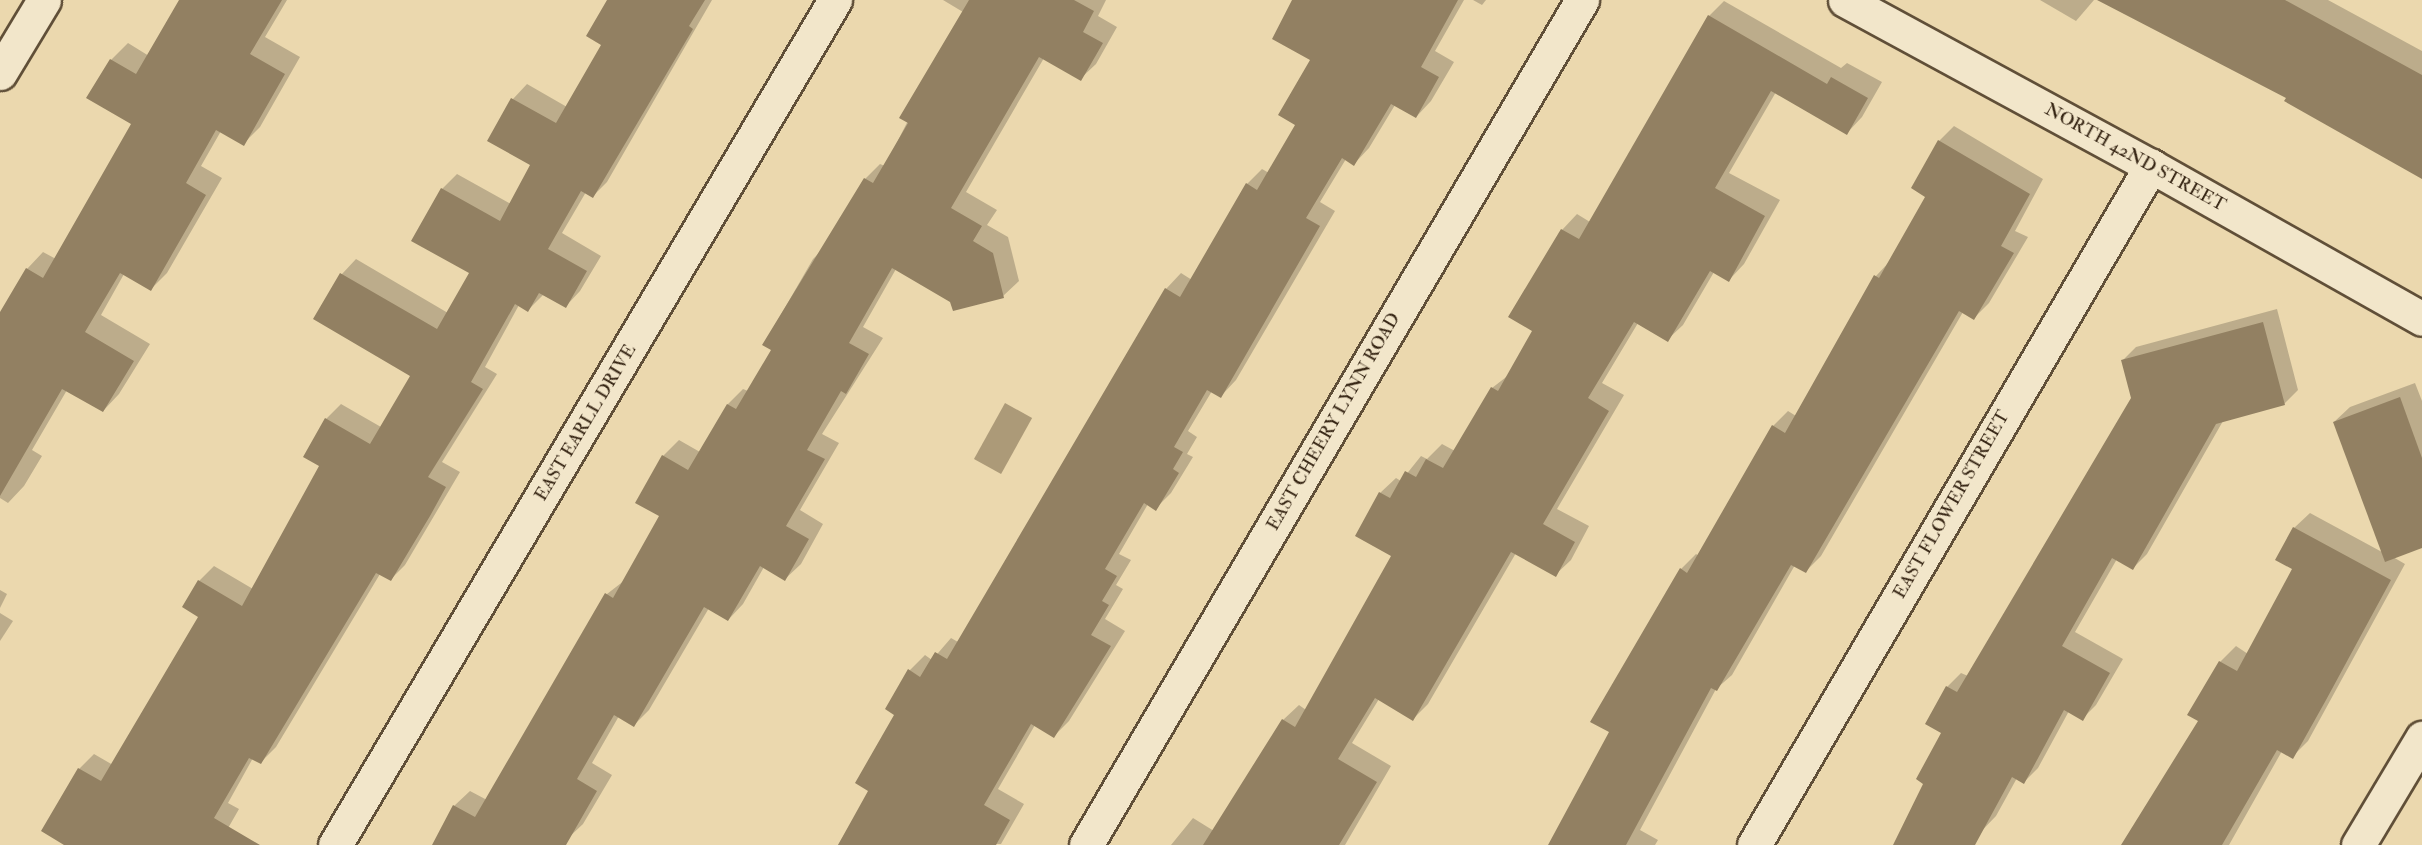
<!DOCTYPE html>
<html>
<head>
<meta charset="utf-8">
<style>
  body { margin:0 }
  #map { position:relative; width:2422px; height:845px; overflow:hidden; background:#ebd8ae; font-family:"IM FELL Double Pica",serif }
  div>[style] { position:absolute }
  .water>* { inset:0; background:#ac9a78; transform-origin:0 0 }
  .shadow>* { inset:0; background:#0003 }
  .building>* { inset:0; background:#928062 }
  .roads { filter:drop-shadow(2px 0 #604f38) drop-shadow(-2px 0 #604f38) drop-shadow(0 2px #604f38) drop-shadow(0 -2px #604f38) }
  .street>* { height:33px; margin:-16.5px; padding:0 16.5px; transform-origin:16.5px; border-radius:16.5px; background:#f2e6ca }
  span { translate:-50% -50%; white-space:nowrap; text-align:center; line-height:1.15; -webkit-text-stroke:6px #f2e6ca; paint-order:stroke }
  .street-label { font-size:18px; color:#322110 }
</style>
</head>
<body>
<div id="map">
  <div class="water">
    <i style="left:1005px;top:403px;width:31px;height:64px;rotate:29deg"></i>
  </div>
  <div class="shadow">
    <i style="clip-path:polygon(185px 0,287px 0,265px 37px,300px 57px,260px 127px,243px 144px,221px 131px,201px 166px,222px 178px,167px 273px,151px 289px,124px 274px,101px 315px,150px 344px,119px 394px,103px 411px,67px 390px,32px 450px,42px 456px,24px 486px,8px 503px,0 498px,0 315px,27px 269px,43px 252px,56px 259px,133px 124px,111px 60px,128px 43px,149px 56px)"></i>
    <i style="clip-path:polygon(609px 0,712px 0,607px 182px,592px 197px,586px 192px,562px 233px,601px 256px,580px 291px,566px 306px,543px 295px,528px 310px,519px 305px,485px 367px,497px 374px,442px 462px,460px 472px,405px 565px,391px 579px,380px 574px,276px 747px,261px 762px,253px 758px,228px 803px,239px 809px,223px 837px,231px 845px,66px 845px,79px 769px,94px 754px,113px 765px,200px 616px,184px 607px,199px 581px,214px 566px,253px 589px,321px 466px,326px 419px,341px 404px,381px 427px,412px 375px,315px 319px,342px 274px,356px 259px,448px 313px,471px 273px,442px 189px,457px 174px,511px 204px,532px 165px,513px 99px,527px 84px,567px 107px,603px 45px)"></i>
    <i style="clip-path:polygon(943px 0,1106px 0,1098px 16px,1117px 27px,1096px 64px,1080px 79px,1044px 58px,966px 192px,997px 210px,987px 225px,1008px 237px,1019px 281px,1003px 296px,951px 301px,896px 269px,863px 327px,883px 338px,822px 434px,839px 443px,800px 510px,823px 524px,801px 564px,785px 579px,764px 567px,743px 604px,728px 620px,709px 608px,649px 710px,634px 725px,619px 716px,592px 763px,612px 775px,583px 824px,567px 839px,545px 845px,433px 845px,454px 806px,470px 791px,487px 800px,607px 594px,625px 580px,661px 516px,637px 502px,663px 456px,679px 440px,700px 452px,728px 404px,743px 389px,748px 391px,773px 350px,764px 344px,813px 259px,825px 247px,865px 179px,880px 164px,885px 166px,963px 12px)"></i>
    <i style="clip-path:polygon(1294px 0,1464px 0,1435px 51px,1454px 62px,1431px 101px,1416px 117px,1395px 105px,1369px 148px,1354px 164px,1346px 159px,1320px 202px,1335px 211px,1236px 380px,1221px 396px,1212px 391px,1188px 431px,1197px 437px,1187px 454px,1193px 457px,1171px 493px,1155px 509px,1148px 504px,1119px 554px,1131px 560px,1116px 585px,1123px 589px,1105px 619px,1125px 631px,1069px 721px,1054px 736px,1035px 725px,998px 789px,1024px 804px,1001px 844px,838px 845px,870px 791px,910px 670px,925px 655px,932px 660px,951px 638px,958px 642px,1166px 289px,1181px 273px,1192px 280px,1247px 184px,1262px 169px,1269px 173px,1297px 125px,1312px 59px)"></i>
    <i style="clip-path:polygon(1473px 0,1486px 0,1482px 5px)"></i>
    <i style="clip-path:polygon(2040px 0,2094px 0,2076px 21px)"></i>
    <i style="clip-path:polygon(2105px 0,2328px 0,2422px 51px,2422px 177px,2288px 97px)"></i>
    <i style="clip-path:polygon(1724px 1px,1841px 68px,1847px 63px,1882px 82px,1862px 117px,1847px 133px,1776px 92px,1729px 173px,1780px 200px,1744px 264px,1729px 280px,1714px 272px,1683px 325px,1667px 340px,1638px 323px,1602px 383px,1624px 395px,1557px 509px,1589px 526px,1571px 560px,1555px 575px,1516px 553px,1428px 704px,1413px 719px,1379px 699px,1352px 743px,1391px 766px,1345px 845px,1171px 845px,1193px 818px,1214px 831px,1283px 720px,1299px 705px,1306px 710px,1394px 556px,1380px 493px,1396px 478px,1401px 481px,1421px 456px,1427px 459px,1442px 444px,1455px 451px,1492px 388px,1510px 374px,1534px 331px,1562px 230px,1577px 214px,1590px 222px,1709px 16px)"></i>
    <i style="clip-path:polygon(1954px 126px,2043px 179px,2015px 231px,2028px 237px,1989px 303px,1974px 318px,1963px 312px,1821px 556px,1806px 571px,1795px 565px,1732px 675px,1716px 689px,1640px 830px,1658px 840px,1655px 845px,1550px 845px,1611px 732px,1681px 569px,1696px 554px,1699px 556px,1773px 426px,1788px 411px,1796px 416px,1876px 276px,1890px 261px,1927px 196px,1939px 141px)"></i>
    <i style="clip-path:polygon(2277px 309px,2298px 390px,2284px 404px,2223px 421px,2147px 554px,2133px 568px,2117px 559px,2075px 632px,2123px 659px,2096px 705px,2082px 719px,2069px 711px,2038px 768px,2024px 782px,2017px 778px,1996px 816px,1968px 845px,1895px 845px,1925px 783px,1943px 732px,1927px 723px,1947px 687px,1961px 673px,1968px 676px,2132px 398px,2122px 361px,2136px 347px)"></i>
    <i style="clip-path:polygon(2415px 383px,2422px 401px,2422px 547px,2393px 557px,2405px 564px,2308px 741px,2292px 757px,2282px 751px,2229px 845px,2124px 845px,2200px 720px,2220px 662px,2236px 646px,2248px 654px,2294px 569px,2294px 528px,2310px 513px,2382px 552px,2334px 422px,2350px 407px)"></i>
    <i style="clip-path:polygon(0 590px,7px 594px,0 608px)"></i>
    <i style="clip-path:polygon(0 613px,13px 621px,0 641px)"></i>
  </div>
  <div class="building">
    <i style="clip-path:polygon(179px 0,282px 0,250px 54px,285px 74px,244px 146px,216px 130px,186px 183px,206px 195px,151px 291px,120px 273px,85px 332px,134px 361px,103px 412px,62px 389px,0 496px,0 312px,26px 268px,43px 278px,131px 124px,86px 98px,110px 59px,136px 74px)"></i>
    <i style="clip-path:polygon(607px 0,705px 0,689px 26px,693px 29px,593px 198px,581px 191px,548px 249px,587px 271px,566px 308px,539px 293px,528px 312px,515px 304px,471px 382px,483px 389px,428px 477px,446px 487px,430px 516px,391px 581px,376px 573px,261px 764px,249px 758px,214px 818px,260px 845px,64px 845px,41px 831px,78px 768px,101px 781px,198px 617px,182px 607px,198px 580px,242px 606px,319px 466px,303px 457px,325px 418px,370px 444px,410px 376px,313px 319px,340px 273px,437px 329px,469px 273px,411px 241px,441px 188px,500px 221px,530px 165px,487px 141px,511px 98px,556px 123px,601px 45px,586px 36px)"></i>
    <i style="clip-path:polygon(969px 0,1074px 0,1094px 11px,1083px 32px,1103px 43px,1081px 81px,1039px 57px,951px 208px,982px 226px,973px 241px,993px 253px,1004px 298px,953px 311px,950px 302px,892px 268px,849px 343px,869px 354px,846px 394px,841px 391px,807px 450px,825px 459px,786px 526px,809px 539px,785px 581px,760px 566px,728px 621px,704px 607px,634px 727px,614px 715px,577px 779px,597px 791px,566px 845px,432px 845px,453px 805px,475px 817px,605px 593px,613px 598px,659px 516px,635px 503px,662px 455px,688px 470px,727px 404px,736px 409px,771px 350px,762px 345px,864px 178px,873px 183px,908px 123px,899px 118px)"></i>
    <i style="clip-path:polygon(1292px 0,1458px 0,1421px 67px,1439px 77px,1416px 118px,1391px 104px,1354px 166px,1342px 158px,1306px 218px,1320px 226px,1221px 398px,1207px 390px,1174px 447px,1183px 452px,1173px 469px,1179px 473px,1156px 511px,1144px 503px,1105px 569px,1117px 576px,1102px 601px,1109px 605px,1091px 635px,1111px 646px,1054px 738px,1031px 724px,984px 805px,1010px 820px,996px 845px,838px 845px,868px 791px,855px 783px,894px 715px,885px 709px,908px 669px,920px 677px,935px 652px,947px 659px,1165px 288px,1180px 297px,1246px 183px,1257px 190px,1295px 125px,1278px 115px,1310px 60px,1272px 39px)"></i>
    <i style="clip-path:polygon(2097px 0,2285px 0,2422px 75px,2422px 179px,2284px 101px,2286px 98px)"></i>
    <i style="clip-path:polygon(1708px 15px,1827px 84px,1831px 77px,1868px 98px,1847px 135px,1771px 91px,1715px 188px,1765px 216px,1729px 282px,1710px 271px,1668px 342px,1634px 322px,1588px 398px,1609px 411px,1543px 524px,1575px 542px,1556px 577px,1511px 552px,1413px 721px,1375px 698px,1338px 759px,1377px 782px,1339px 845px,1203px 845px,1282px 719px,1295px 727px,1391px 556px,1355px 536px,1379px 492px,1390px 498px,1405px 471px,1416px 477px,1426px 459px,1443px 468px,1491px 387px,1498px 391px,1532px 331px,1508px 317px,1561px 229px,1579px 239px)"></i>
    <i style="clip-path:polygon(1938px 140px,2030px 194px,2001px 246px,2014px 253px,1974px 320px,1959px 311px,1806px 573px,1791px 565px,1717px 691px,1711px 688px,1626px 845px,1548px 845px,1609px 732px,1590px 722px,1680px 568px,1687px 573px,1772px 425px,1785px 433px,1874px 275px,1879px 278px,1925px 197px,1911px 188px)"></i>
    <i style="clip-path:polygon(2263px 322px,2285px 405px,2216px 424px,2133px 570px,2112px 558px,2062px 646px,2110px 673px,2083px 721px,2064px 710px,2024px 784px,2012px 777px,1975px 845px,1893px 845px,1923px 784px,1916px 779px,1941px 733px,1925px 724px,1946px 686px,1957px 692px,2131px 398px,2121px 360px)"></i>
    <i style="clip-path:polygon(2400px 397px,2422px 458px,2422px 548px,2385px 562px,2333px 422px)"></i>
    <i style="clip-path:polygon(2293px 527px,2391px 580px,2326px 700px,2293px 759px,2277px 750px,2222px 845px,2121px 845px,2198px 721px,2187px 715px,2219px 661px,2237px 671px,2292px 569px,2275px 560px)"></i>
  </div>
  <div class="roads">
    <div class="street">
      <i style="left:1845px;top:0;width:348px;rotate:28.5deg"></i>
      <i style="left:2151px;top:166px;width:311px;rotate:29.4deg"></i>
      <i style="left:0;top:73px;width:85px;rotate:-58.9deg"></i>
      <i style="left:335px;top:845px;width:982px;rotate:-59.39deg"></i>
      <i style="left:1086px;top:845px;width:980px;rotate:-59.59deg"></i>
      <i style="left:1754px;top:845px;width:787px;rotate:-59.69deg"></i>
      <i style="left:2358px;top:845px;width:125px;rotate:-59.1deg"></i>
    </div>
  </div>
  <div class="street-label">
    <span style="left:2135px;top:158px;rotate:29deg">NORTH 42ND STREET</span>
    <span style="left:1334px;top:422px;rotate:-60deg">EAST CHEERY LYNN ROAD</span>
    <span style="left:586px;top:423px;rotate:-59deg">EAST EARLL DRIVE</span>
    <span style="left:1952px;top:505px;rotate:-60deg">EAST FLOWER STREET</span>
  </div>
</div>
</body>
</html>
